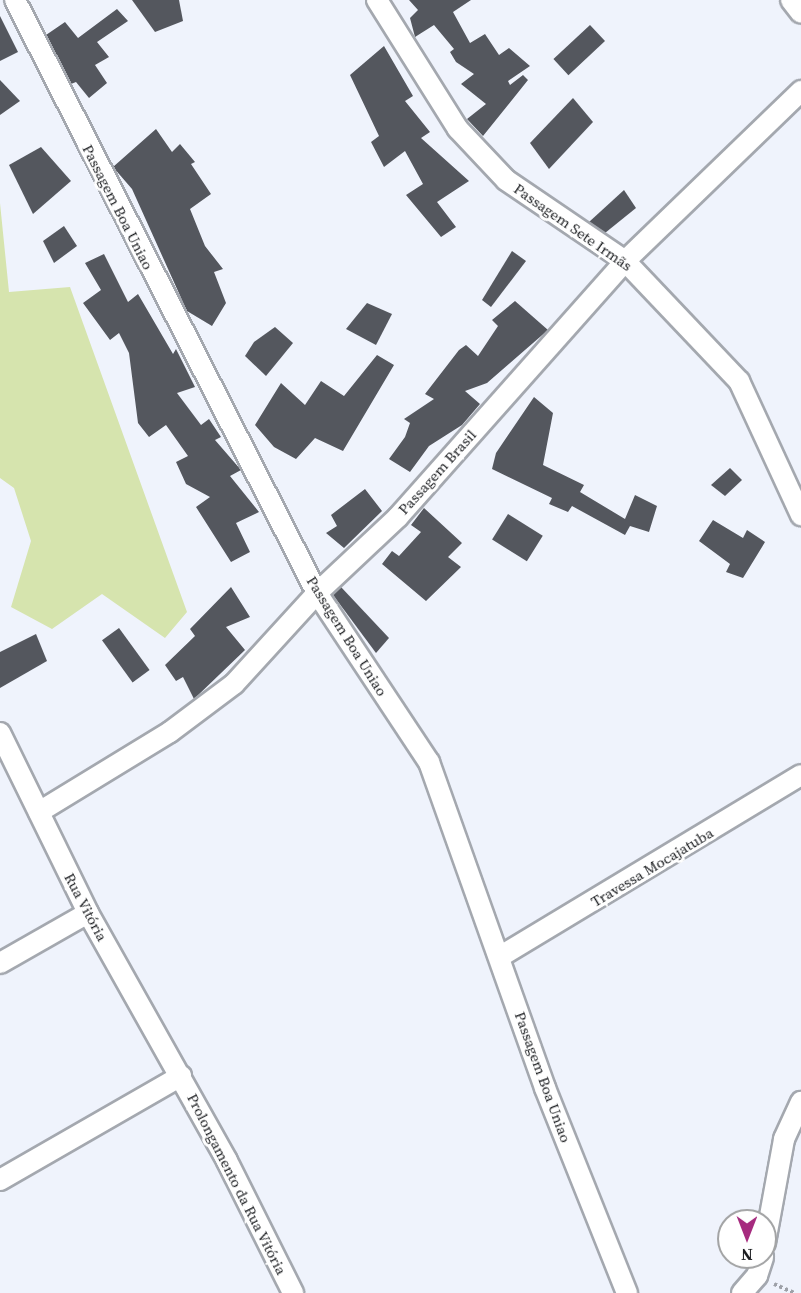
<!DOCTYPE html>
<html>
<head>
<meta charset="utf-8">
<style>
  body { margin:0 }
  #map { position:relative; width:801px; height:1293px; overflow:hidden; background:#eff3fc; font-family:"Source Serif 4",serif }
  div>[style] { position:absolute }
  .green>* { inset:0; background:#d6e4ae }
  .building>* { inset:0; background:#54575e; transform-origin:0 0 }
  .path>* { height:4px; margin-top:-2px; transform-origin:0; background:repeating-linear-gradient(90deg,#9ea1a8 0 3px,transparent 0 6px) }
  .roads { filter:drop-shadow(2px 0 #a4a8af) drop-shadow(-2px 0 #a4a8af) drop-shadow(0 2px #a4a8af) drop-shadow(0 -2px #a4a8af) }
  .minor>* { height:20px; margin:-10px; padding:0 10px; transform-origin:10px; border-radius:10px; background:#fff }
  span { translate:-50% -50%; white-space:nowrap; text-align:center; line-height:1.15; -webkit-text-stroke:6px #fff; paint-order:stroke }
  .street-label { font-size:15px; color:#1a1c1f }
  .north { position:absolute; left:717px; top:1209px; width:60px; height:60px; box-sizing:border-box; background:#fff; border:2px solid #a3a4a5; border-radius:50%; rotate:180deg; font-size:16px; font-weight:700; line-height:24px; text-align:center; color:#1a1c1f }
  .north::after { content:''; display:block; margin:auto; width:21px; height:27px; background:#a62b7f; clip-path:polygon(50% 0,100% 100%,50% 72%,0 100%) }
</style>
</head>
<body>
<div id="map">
  <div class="green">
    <i style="clip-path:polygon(0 203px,9px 292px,70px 287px,187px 612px,165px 638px,102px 594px,52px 629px,11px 607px,31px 541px,14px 488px,0 478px)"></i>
  </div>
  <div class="building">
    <i style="clip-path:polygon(132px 0,179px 0,183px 21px,155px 32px)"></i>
    <i style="clip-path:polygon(409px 0,471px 0,453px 12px,470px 43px,485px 34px,499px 55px,509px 48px,530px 66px,508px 81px,510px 85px,523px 75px,528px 80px,483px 136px,467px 119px,486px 104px,461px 84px,474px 74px,456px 62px,450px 52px,454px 49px,434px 25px,415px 37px,410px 18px,418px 10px)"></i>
    <i style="clip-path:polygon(117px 9px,128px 21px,97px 42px,109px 57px,95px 65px,107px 83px,89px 98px,76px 82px,71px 84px,46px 35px,65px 22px,78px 38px)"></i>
    <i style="clip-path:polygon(0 16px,18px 52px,0 61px)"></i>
    <i style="left:590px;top:25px;width:22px;height:50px;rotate:47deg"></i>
    <i style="clip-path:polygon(384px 46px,413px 96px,405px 101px,430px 132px,421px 138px,469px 181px,437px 202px,456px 227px,441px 237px,406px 195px,423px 184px,405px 151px,384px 167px,371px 142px,379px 136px,350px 75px)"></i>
    <i style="clip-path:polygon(0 80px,20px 101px,0 115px)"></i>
    <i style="clip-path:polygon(573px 98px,593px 122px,549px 169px,530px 143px)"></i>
    <i style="clip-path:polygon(156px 129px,172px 152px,180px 144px,195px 162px,191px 164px,211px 194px,190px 209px,205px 246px,223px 269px,214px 272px,226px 303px,212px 326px,187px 311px,132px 189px,113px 167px)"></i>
    <i style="clip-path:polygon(41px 147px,71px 181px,33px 214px,9px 165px)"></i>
    <i style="clip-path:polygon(624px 190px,636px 208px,605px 233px,589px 222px)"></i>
    <i style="clip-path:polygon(64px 226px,77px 246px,54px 263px,43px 241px)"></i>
    <i style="clip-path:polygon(512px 251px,526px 261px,491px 307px,482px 300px)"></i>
    <i style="clip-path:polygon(104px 254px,128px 302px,138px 294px,173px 354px,176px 349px,195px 387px,177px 393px,201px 425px,209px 419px,221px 437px,215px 440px,241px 470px,230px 476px,259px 512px,236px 523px,250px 552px,231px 562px,196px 507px,210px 497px,186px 484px,176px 462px,188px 456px,166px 425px,149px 437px,138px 423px,129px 353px,119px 333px,110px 340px,83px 303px,101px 290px,85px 263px)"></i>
    <i style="clip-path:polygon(515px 301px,548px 330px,487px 383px,465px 391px,480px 404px,462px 425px,429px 446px,410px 472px,389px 459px,405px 437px,410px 423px,404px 419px,434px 399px,425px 394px,459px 350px,466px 345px,478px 356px,498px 326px,492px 320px)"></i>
    <i style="clip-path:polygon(367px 303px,392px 314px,376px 345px,346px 329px)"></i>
    <i style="clip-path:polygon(275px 327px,293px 343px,266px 376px,245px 356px,254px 342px)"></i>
    <i style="clip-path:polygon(377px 355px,394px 365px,343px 451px,315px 438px,296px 459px,274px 447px,255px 425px,281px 383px,305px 405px,321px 381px,344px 396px)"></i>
    <i style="clip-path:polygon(534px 397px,553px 413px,543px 465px,584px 485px,580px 492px,625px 519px,635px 495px,657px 506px,649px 532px,630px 526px,625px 535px,572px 506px,568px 512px,549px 504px,552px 498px,492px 469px,496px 453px)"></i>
    <i style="clip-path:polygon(730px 468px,742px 480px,725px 496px,711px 485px)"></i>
    <i style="clip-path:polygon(365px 489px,382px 511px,344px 548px,326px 533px,337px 526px,331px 515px)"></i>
    <i style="clip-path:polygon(424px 508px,462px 543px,448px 557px,461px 567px,426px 601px,382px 564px,392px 551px,399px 556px,421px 532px,411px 525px)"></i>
    <i style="left:508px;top:514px;width:41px;height:30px;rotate:32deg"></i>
    <i style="clip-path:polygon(713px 520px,743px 538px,747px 530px,765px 542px,743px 578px,726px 572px,730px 564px,699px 541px)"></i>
    <i style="clip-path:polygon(231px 587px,250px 617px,226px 627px,245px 650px,194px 699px,183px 677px,176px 681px,165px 665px,195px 636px,190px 629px)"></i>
    <i style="clip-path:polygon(341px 587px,389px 638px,376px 653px,333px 595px)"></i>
    <i style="left:119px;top:628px;width:52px;height:21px;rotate:54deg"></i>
    <i style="clip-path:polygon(36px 634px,47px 661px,0 688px,0 652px)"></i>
  </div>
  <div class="path">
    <i style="left:774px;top:1284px;width:22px;rotate:24deg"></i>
  </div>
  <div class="roads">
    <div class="minor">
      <i style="left:15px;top:0;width:665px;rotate:63.01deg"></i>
      <i style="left:317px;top:593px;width:203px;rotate:56.5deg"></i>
      <i style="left:429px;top:762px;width:346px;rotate:70.4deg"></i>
      <i style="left:545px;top:1088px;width:221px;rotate:68.2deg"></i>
      <i style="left:377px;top:0;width:152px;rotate:57.9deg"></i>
      <i style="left:458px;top:129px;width:70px;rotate:46.7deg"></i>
      <i style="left:506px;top:180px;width:144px;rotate:34.2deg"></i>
      <i style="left:625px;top:261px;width:166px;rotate:46.5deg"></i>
      <i style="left:739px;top:381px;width:148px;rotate:65.2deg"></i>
      <i style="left:791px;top:0;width:16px;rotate:52deg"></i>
      <i style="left:0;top:733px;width:200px;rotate:63.9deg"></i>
      <i style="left:88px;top:913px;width:284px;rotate:60.7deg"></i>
      <i style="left:227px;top:1161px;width:148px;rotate:63.4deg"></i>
      <i style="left:39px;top:812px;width:153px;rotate:-31.4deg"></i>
      <i style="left:170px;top:732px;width:80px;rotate:-36.9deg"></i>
      <i style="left:234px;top:684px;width:123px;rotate:-47.6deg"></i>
      <i style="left:317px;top:593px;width:111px;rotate:-43.2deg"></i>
      <i style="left:398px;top:517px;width:342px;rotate:-48.4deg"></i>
      <i style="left:625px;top:261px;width:245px;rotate:-44deg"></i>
      <i style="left:501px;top:956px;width:350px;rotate:-31.1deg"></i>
      <i style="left:0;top:963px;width:101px;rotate:-29.6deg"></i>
      <i style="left:0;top:1180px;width:209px;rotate:-29.9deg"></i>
      <i style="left:765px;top:1243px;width:106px;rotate:-79.6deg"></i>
      <i style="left:784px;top:1139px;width:41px;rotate:-65.3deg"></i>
      <i style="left:742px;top:1293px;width:23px;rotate:-49deg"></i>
      <i style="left:757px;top:1276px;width:20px;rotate:-72deg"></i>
    </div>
  </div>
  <div class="street-label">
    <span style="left:118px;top:207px;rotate:63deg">Passagem Boa Uniao</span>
    <span style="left:573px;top:227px;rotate:35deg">Passagem Sete Irmãs</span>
    <span style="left:437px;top:472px;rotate:-48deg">Passagem Brasil</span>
    <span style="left:347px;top:636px;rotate:58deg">Passagem Boa Uniao</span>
    <span style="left:652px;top:867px;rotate:-31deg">Travessa Mocajatuba</span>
    <span style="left:86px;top:907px;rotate:62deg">Rua Vitória</span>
    <span style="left:543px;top:1077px;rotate:70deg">Passagem Boa Uniao</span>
    <span style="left:237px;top:1184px;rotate:63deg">Prolongamento da Rua Vitória</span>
  </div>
  <div class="north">N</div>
</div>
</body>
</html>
